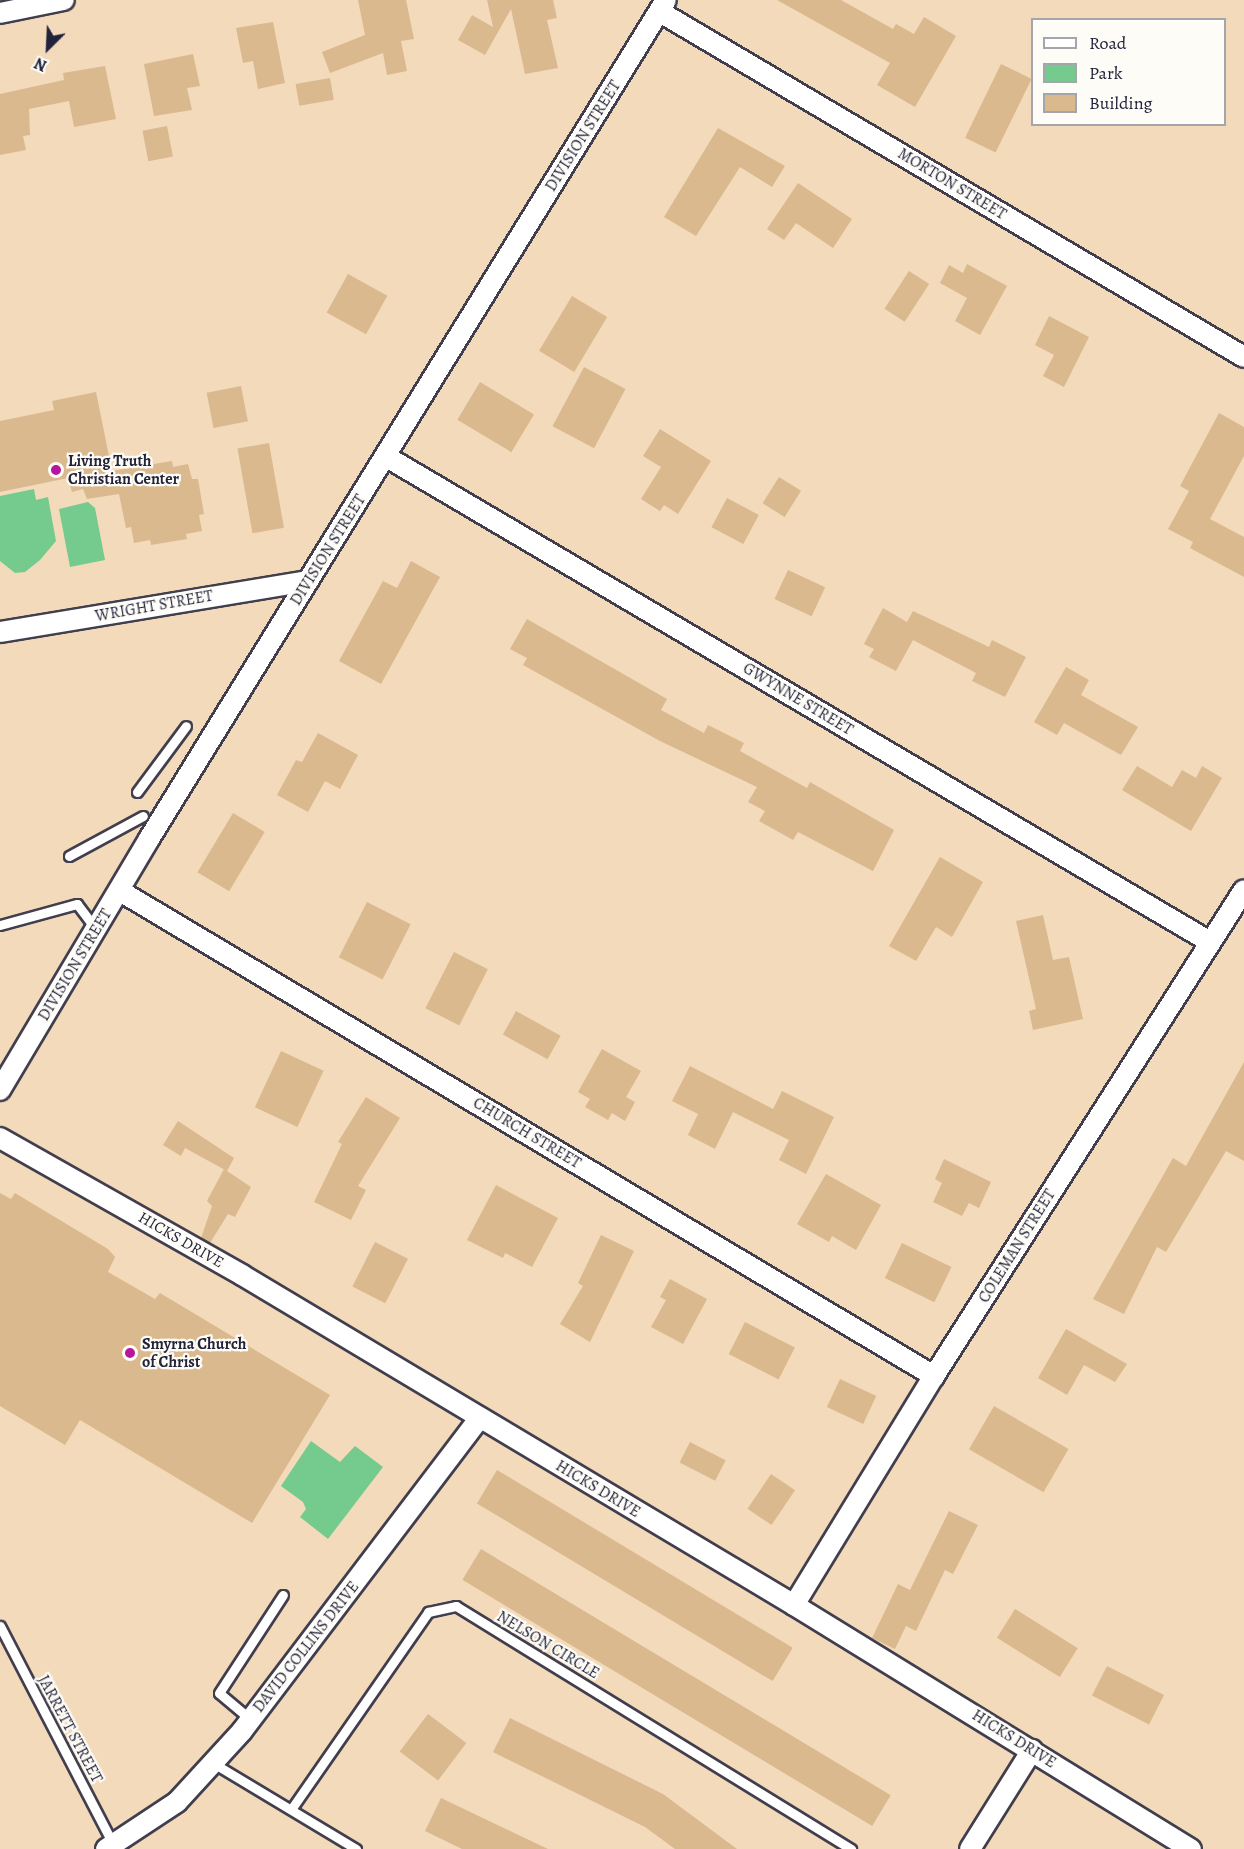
<!DOCTYPE html>
<html>
<head>
<meta charset="utf-8">
<style>
  body { margin:0 }
  #map { position:relative; width:1244px; height:1849px; overflow:hidden; background:#f3daba; font-family:Alegreya,serif }
  div>[style] { position:absolute }
  .green>* { inset:0; background:#75ca8e }
  .building>* { inset:0; background:#dab98f; transform-origin:0 0 }
  .roads { filter:drop-shadow(2px 0 #413e4e) drop-shadow(-2px 0 #413e4e) drop-shadow(0 2px #413e4e) drop-shadow(0 -2px #413e4e) }
  .lane>* { height:9px; margin:-4.5px; padding:0 4.5px; transform-origin:4.5px; border-radius:4.5px; background:#fff }
  .street>* { height:20px; margin:-10px; padding:0 10px; transform-origin:10px; border-radius:10px; background:#fff }
  .dots>* { width:16px; height:16px; translate:-50% -50%; box-sizing:border-box; border:3px solid #fdfcf7; border-radius:50% }
  span { translate:-50% -50%; white-space:nowrap; text-align:center; line-height:1.15; -webkit-text-stroke:4.5px #fdfcf7; paint-order:stroke }
  .street-label { font-size:16px; color:#22223b }
  .poi-label { font-size:16px; color:#22223b; font-weight:700 }
  .left { translate:0 -50%; text-align:left }
  .legend { position:absolute; left:1031px; top:18px; width:195px; height:108px; box-sizing:border-box; background:#fdfcf7; border:2px solid #a5a5ac; margin:0; padding:8px 10px; list-style:none; font-size:18px; color:#22223b }
  .legend li { display:flex; align-items:center; gap:12px; height:30px }
  .legend b { width:30px; border:2px solid #a5a5ac }
  .north { position:absolute; left:18px; top:18px; width:60px; height:60px; -webkit-text-stroke:4px #fdfcf7; paint-order:stroke; rotate:204deg; font-size:16px; font-weight:700; line-height:24px; text-align:center; color:#22223b }
  .north::after { content:''; display:block; margin:auto; width:21px; height:27px; background:#22223b; clip-path:polygon(50% 0,100% 100%,50% 72%,0 100%) }
</style>
</head>
<body>
<div id="map">
  <div class="green">
    <i style="clip-path:polygon(34px 489px,36px 500px,48px 497px,56px 541px,40px 560px,25px 572px,15px 573px,0 561px,0 496px)"></i>
    <i style="clip-path:polygon(88px 502px,95px 508px,105px 560px,70px 567px,59px 509px)"></i>
    <i style="clip-path:polygon(311px 1441px,340px 1462px,355px 1446px,383px 1467px,328px 1539px,300px 1517px,306px 1509px,303px 1502px,281px 1486px)"></i>
  </div>
  <div class="building">
    <i style="clip-path:polygon(358px 0,406px 0,414px 39px,401px 41px,407px 71px,387px 75px,383px 53px,330px 73px,322px 52px,365px 35px)"></i>
    <i style="clip-path:polygon(487px 0,553px 0,557px 18px,547px 20px,558px 68px,525px 74px,511px 9px,485px 55px,458px 40px,472px 15px,493px 27px)"></i>
    <i style="clip-path:polygon(777px 0,841px 0,893px 29px,896px 24px,914px 34px,924px 17px,956px 36px,915px 107px,877px 85px,890px 63px)"></i>
    <i style="clip-path:polygon(273px 22px,285px 83px,258px 89px,253px 61px,243px 63px,236px 28px)"></i>
    <i style="clip-path:polygon(193px 54px,200px 86px,187px 88px,192px 110px,154px 116px,144px 64px)"></i>
    <i style="left:1001px;top:64px;width:34px;height:82px;rotate:26deg"></i>
    <i style="clip-path:polygon(105px 66px,116px 119px,74px 127px,69px 101px,29px 109px,30px 135px,23px 136px,26px 150px,0 155px,0 94px,64px 80px,63px 73px)"></i>
    <i style="left:330px;top:78px;width:22px;height:35px;rotate:80deg"></i>
    <i style="left:167px;top:126px;width:31px;height:25px;rotate:79deg"></i>
    <i style="clip-path:polygon(718px 128px,785px 166px,772px 187px,740px 167px,696px 236px,664px 217px)"></i>
    <i style="clip-path:polygon(798px 183px,852px 219px,833px 248px,796px 223px,784px 240px,767px 229px)"></i>
    <i style="clip-path:polygon(967px 264px,1007px 286px,980px 335px,955px 321px,967px 298px,940px 283px,949px 265px,963px 273px)"></i>
    <i style="left:909px;top:271px;width:24px;height:45px;rotate:33deg"></i>
    <i style="left:348px;top:274px;width:45px;height:44px;rotate:29deg"></i>
    <i style="left:572px;top:296px;width:41px;height:64px;rotate:31deg"></i>
    <i style="clip-path:polygon(1049px 316px,1089px 337px,1064px 387px,1043px 376px,1054px 355px,1035px 345px)"></i>
    <i style="left:584px;top:367px;width:47px;height:67px;rotate:28deg"></i>
    <i style="left:480px;top:382px;width:63px;height:44px;rotate:31deg"></i>
    <i style="left:241px;top:386px;width:36px;height:35px;rotate:79deg"></i>
    <i style="clip-path:polygon(96px 392px,112px 471px,172px 461px,173px 467px,188px 464px,192px 479px,198px 479px,204px 514px,199px 515px,202px 531px,186px 534px,187px 539px,151px 545px,150px 540px,134px 543px,131px 527px,126px 528px,119px 494px,87px 499px,83px 489px,72px 492px,68px 478px,0 492px,0 421px,54px 410px,52px 401px)"></i>
    <i style="clip-path:polygon(1219px 413px,1244px 427px,1244px 456px,1210px 519px,1244px 537px,1244px 577px,1190px 548px,1193px 542px,1168px 529px,1189px 491px,1180px 486px)"></i>
    <i style="clip-path:polygon(660px 429px,711px 461px,678px 514px,664px 505px,660px 511px,641px 499px,661px 467px,643px 456px)"></i>
    <i style="left:269px;top:443px;width:86px;height:32px;rotate:80deg"></i>
    <i style="left:779px;top:477px;width:26px;height:31px;rotate:32deg"></i>
    <i style="left:727px;top:498px;width:36px;height:33px;rotate:28deg"></i>
    <i style="clip-path:polygon(411px 561px,440px 577px,381px 684px,339px 661px,383px 581px,397px 588px)"></i>
    <i style="left:788px;top:570px;width:41px;height:32px;rotate:25deg"></i>
    <i style="clip-path:polygon(883px 608px,907px 622px,913px 611px,989px 647px,992px 640px,1026px 657px,1005px 697px,972px 681px,976px 673px,913px 640px,896px 671px,869px 657px,874px 649px,864px 644px)"></i>
    <i style="clip-path:polygon(527px 619px,667px 699px,661px 710px,704px 733px,708px 725px,744px 743px,740px 751px,807px 788px,810px 782px,894px 830px,873px 871px,798px 832px,793px 840px,759px 821px,765px 811px,748px 802px,757px 787px,660px 741px,523px 665px,527px 658px,510px 649px)"></i>
    <i style="clip-path:polygon(1066px 667px,1089px 680px,1081px 695px,1138px 727px,1121px 755px,1064px 723px,1057px 735px,1034px 722px)"></i>
    <i style="clip-path:polygon(318px 733px,358px 755px,340px 789px,325px 781px,308px 812px,277px 795px,296px 760px,302px 762px)"></i>
    <i style="clip-path:polygon(1137px 766px,1172px 787px,1182px 770px,1196px 778px,1202px 766px,1222px 778px,1191px 831px,1122px 790px)"></i>
    <i style="left:233px;top:813px;width:37px;height:69px;rotate:31deg"></i>
    <i style="clip-path:polygon(940px 857px,983px 882px,952px 937px,936px 927px,916px 961px,889px 946px)"></i>
    <i style="left:367px;top:902px;width:49px;height:62px;rotate:27deg"></i>
    <i style="clip-path:polygon(1043px 915px,1053px 960px,1069px 957px,1083px 1019px,1033px 1030px,1029px 1011px,1036px 1009px,1016px 921px)"></i>
    <i style="left:454px;top:952px;width:38px;height:63px;rotate:27deg"></i>
    <i style="left:516px;top:1011px;width:51px;height:27px;rotate:29deg"></i>
    <i style="clip-path:polygon(602px 1049px,641px 1071px,626px 1097px,635px 1102px,625px 1121px,612px 1113px,608px 1120px,585px 1107px,590px 1099px,578px 1092px)"></i>
    <i style="left:281px;top:1051px;width:47px;height:62px;rotate:25deg"></i>
    <i style="clip-path:polygon(1244px 1062px,1244px 1161px,1226px 1151px,1166px 1252px,1157px 1247px,1124px 1314px,1093px 1299px,1173px 1158px,1186px 1166px)"></i>
    <i style="clip-path:polygon(690px 1066px,773px 1109px,782px 1091px,834px 1117px,806px 1174px,779px 1160px,789px 1140px,733px 1112px,715px 1149px,688px 1135px,698px 1114px,672px 1101px)"></i>
    <i style="clip-path:polygon(366px 1097px,400px 1118px,358px 1186px,366px 1190px,351px 1220px,314px 1202px,342px 1144px,338px 1142px)"></i>
    <i style="clip-path:polygon(178px 1121px,234px 1158px,227px 1171px,185px 1148px,181px 1156px,163px 1145px)"></i>
    <i style="clip-path:polygon(944px 1159px,991px 1182px,979px 1208px,969px 1203px,962px 1216px,933px 1202px,942px 1183px,935px 1179px)"></i>
    <i style="clip-path:polygon(224px 1169px,251px 1187px,235px 1217px,228px 1214px,210px 1243px,201px 1238px,212px 1206px,207px 1201px)"></i>
    <i style="clip-path:polygon(826px 1174px,881px 1205px,856px 1250px,832px 1236px,829px 1242px,797px 1224px)"></i>
    <i style="clip-path:polygon(496px 1185px,558px 1218px,532px 1267px,505px 1253px,503px 1258px,467px 1240px)"></i>
    <i style="clip-path:polygon(0 1193px,11px 1199px,15px 1193px,108px 1249px,115px 1257px,108px 1272px,155px 1299px,160px 1293px,330px 1395px,252px 1523px,80px 1420px,65px 1445px,0 1406px)"></i>
    <i style="clip-path:polygon(601px 1235px,634px 1251px,590px 1342px,560px 1324px,583px 1286px,578px 1283px)"></i>
    <i style="left:375px;top:1242px;width:37px;height:50px;rotate:27deg"></i>
    <i style="left:902px;top:1243px;width:55px;height:39px;rotate:26deg"></i>
    <i style="clip-path:polygon(670px 1279px,707px 1299px,683px 1344px,651px 1327px,666px 1300px,660px 1297px)"></i>
    <i style="left:745px;top:1322px;width:56px;height:36px;rotate:27deg"></i>
    <i style="clip-path:polygon(1066px 1329px,1127px 1364px,1115px 1382px,1084px 1365px,1067px 1395px,1038px 1378px)"></i>
    <i style="left:840px;top:1379px;width:40px;height:31px;rotate:25deg"></i>
    <i style="left:994px;top:1406px;width:86px;height:50px;rotate:30deg"></i>
    <i style="left:690px;top:1442px;width:40px;height:23px;rotate:27deg"></i>
    <i style="left:497px;top:1470px;width:345px;height:39px;rotate:31deg"></i>
    <i style="left:771px;top:1474px;width:29px;height:42px;rotate:34deg"></i>
    <i style="clip-path:polygon(949px 1511px,978px 1525px,953px 1574px,945px 1570px,916px 1631px,906px 1626px,895px 1649px,872px 1638px,898px 1584px,910px 1590px)"></i>
    <i style="left:481px;top:1549px;width:478px;height:36px;rotate:31deg"></i>
    <i style="left:1015px;top:1609px;width:74px;height:34px;rotate:32deg"></i>
    <i style="left:1107px;top:1666px;width:64px;height:33px;rotate:27deg"></i>
    <i style="left:428px;top:1714px;width:48px;height:47px;rotate:37deg"></i>
    <i style="clip-path:polygon(510px 1718px,663px 1794px,737px 1849px,675px 1849px,645px 1827px,493px 1752px)"></i>
    <i style="clip-path:polygon(441px 1798px,548px 1849px,462px 1849px,425px 1831px)"></i>
  </div>
  <div class="roads">
    <div class="lane">
      <i style="left:137px;top:792px;width:82px;rotate:-53.4deg"></i>
      <i style="left:69px;top:856px;width:84px;rotate:-28.4deg"></i>
      <i style="left:0;top:925px;width:80px;rotate:-15.3deg"></i>
      <i style="left:77px;top:904px;width:31px;rotate:53deg"></i>
      <i style="left:0;top:1626px;width:248px;rotate:62.6deg"></i>
      <i style="left:250px;top:1719px;width:40px;rotate:-140deg"></i>
      <i style="left:219px;top:1693px;width:117px;rotate:-56.9deg"></i>
      <i style="left:213px;top:1763px;width:167px;rotate:31deg"></i>
      <i style="left:292px;top:1808px;width:239px;rotate:-55.2deg"></i>
      <i style="left:428px;top:1612px;width:29px;rotate:-12deg"></i>
      <i style="left:456px;top:1606px;width:464px;rotate:31.6deg"></i>
    </div>
    <div class="street">
      <i style="left:660px;top:12px;width:678px;rotate:30.57deg"></i>
      <i style="left:0;top:13px;width:65px;rotate:-11.5deg"></i>
      <i style="left:385px;top:456px;width:958px;rotate:30.5deg"></i>
      <i style="left:0;top:632px;width:312px;rotate:-9.4deg"></i>
      <i style="left:120px;top:891px;width:948px;rotate:30.79deg"></i>
      <i style="left:0;top:1090px;width:292px;rotate:-59.3deg"></i>
      <i style="left:149px;top:839px;width:985px;rotate:-58.36deg"></i>
      <i style="left:0;top:1138px;width:278px;rotate:29.5deg"></i>
      <i style="left:242px;top:1275px;width:643px;rotate:30.87deg"></i>
      <i style="left:794px;top:1605px;width:466px;rotate:31.6deg"></i>
      <i style="left:794px;top:1605px;width:268px;rotate:-58.6deg"></i>
      <i style="left:934px;top:1376px;width:576px;rotate:-57.47deg"></i>
      <i style="left:106px;top:1849px;width:85px;rotate:-33.5deg"></i>
      <i style="left:177px;top:1802px;width:96px;rotate:-47.5deg"></i>
      <i style="left:242px;top:1731px;width:393px;rotate:-52.8deg"></i>
      <i style="left:970px;top:1849px;width:117px;rotate:-57.9deg"></i>
    </div>
  </div>
  <div class="dots">
    <i style="left:56px;top:470px;background:#b5179e"></i>
    <i style="left:130px;top:1353px;background:#b5179e"></i>
  </div>
  <div class="street-label">
    <span style="left:583px;top:136px;rotate:-58deg">DIVISION STREET</span>
    <span style="left:952px;top:184px;rotate:31deg">MORTON STREET</span>
    <span style="left:328px;top:550px;rotate:-58deg">DIVISION STREET</span>
    <span style="left:154px;top:606px;rotate:-10deg">WRIGHT STREET</span>
    <span style="left:798px;top:699px;rotate:31deg">GWYNNE STREET</span>
    <span style="left:75px;top:965px;rotate:-59deg">DIVISION STREET</span>
    <span style="left:527px;top:1133px;rotate:31deg">CHURCH STREET</span>
    <span style="left:181px;top:1240px;rotate:30deg">HICKS DRIVE</span>
    <span style="left:1017px;top:1246px;rotate:-58deg">COLEMAN STREET</span>
    <span style="left:598px;top:1489px;rotate:31deg">HICKS DRIVE</span>
    <span style="left:548px;top:1645px;rotate:31deg">NELSON CIRCLE</span>
    <span style="left:306px;top:1647px;rotate:-52deg">DAVID COLLINS DRIVE</span>
    <span style="left:70px;top:1729px;rotate:62deg">JARRETT STREET</span>
    <span style="left:1014px;top:1739px;rotate:32deg">HICKS DRIVE</span>
  </div>
  <div class="poi-label">
    <span class="left" style="left:68px;top:470px">Living Truth<br>Christian Center</span>
    <span class="left" style="left:142px;top:1353px">Smyrna Church<br>of Christ</span>
  </div>
  <ul class="legend">
  <li><b style="height:8px;background:#fff"></b>Road</li>
  <li><b style="height:16px;background:#75ca8e"></b>Park</li>
  <li><b style="height:16px;background:#dab98f"></b>Building</li>
  </ul>
  <div class="north">N</div>
</div>
</body>
</html>
